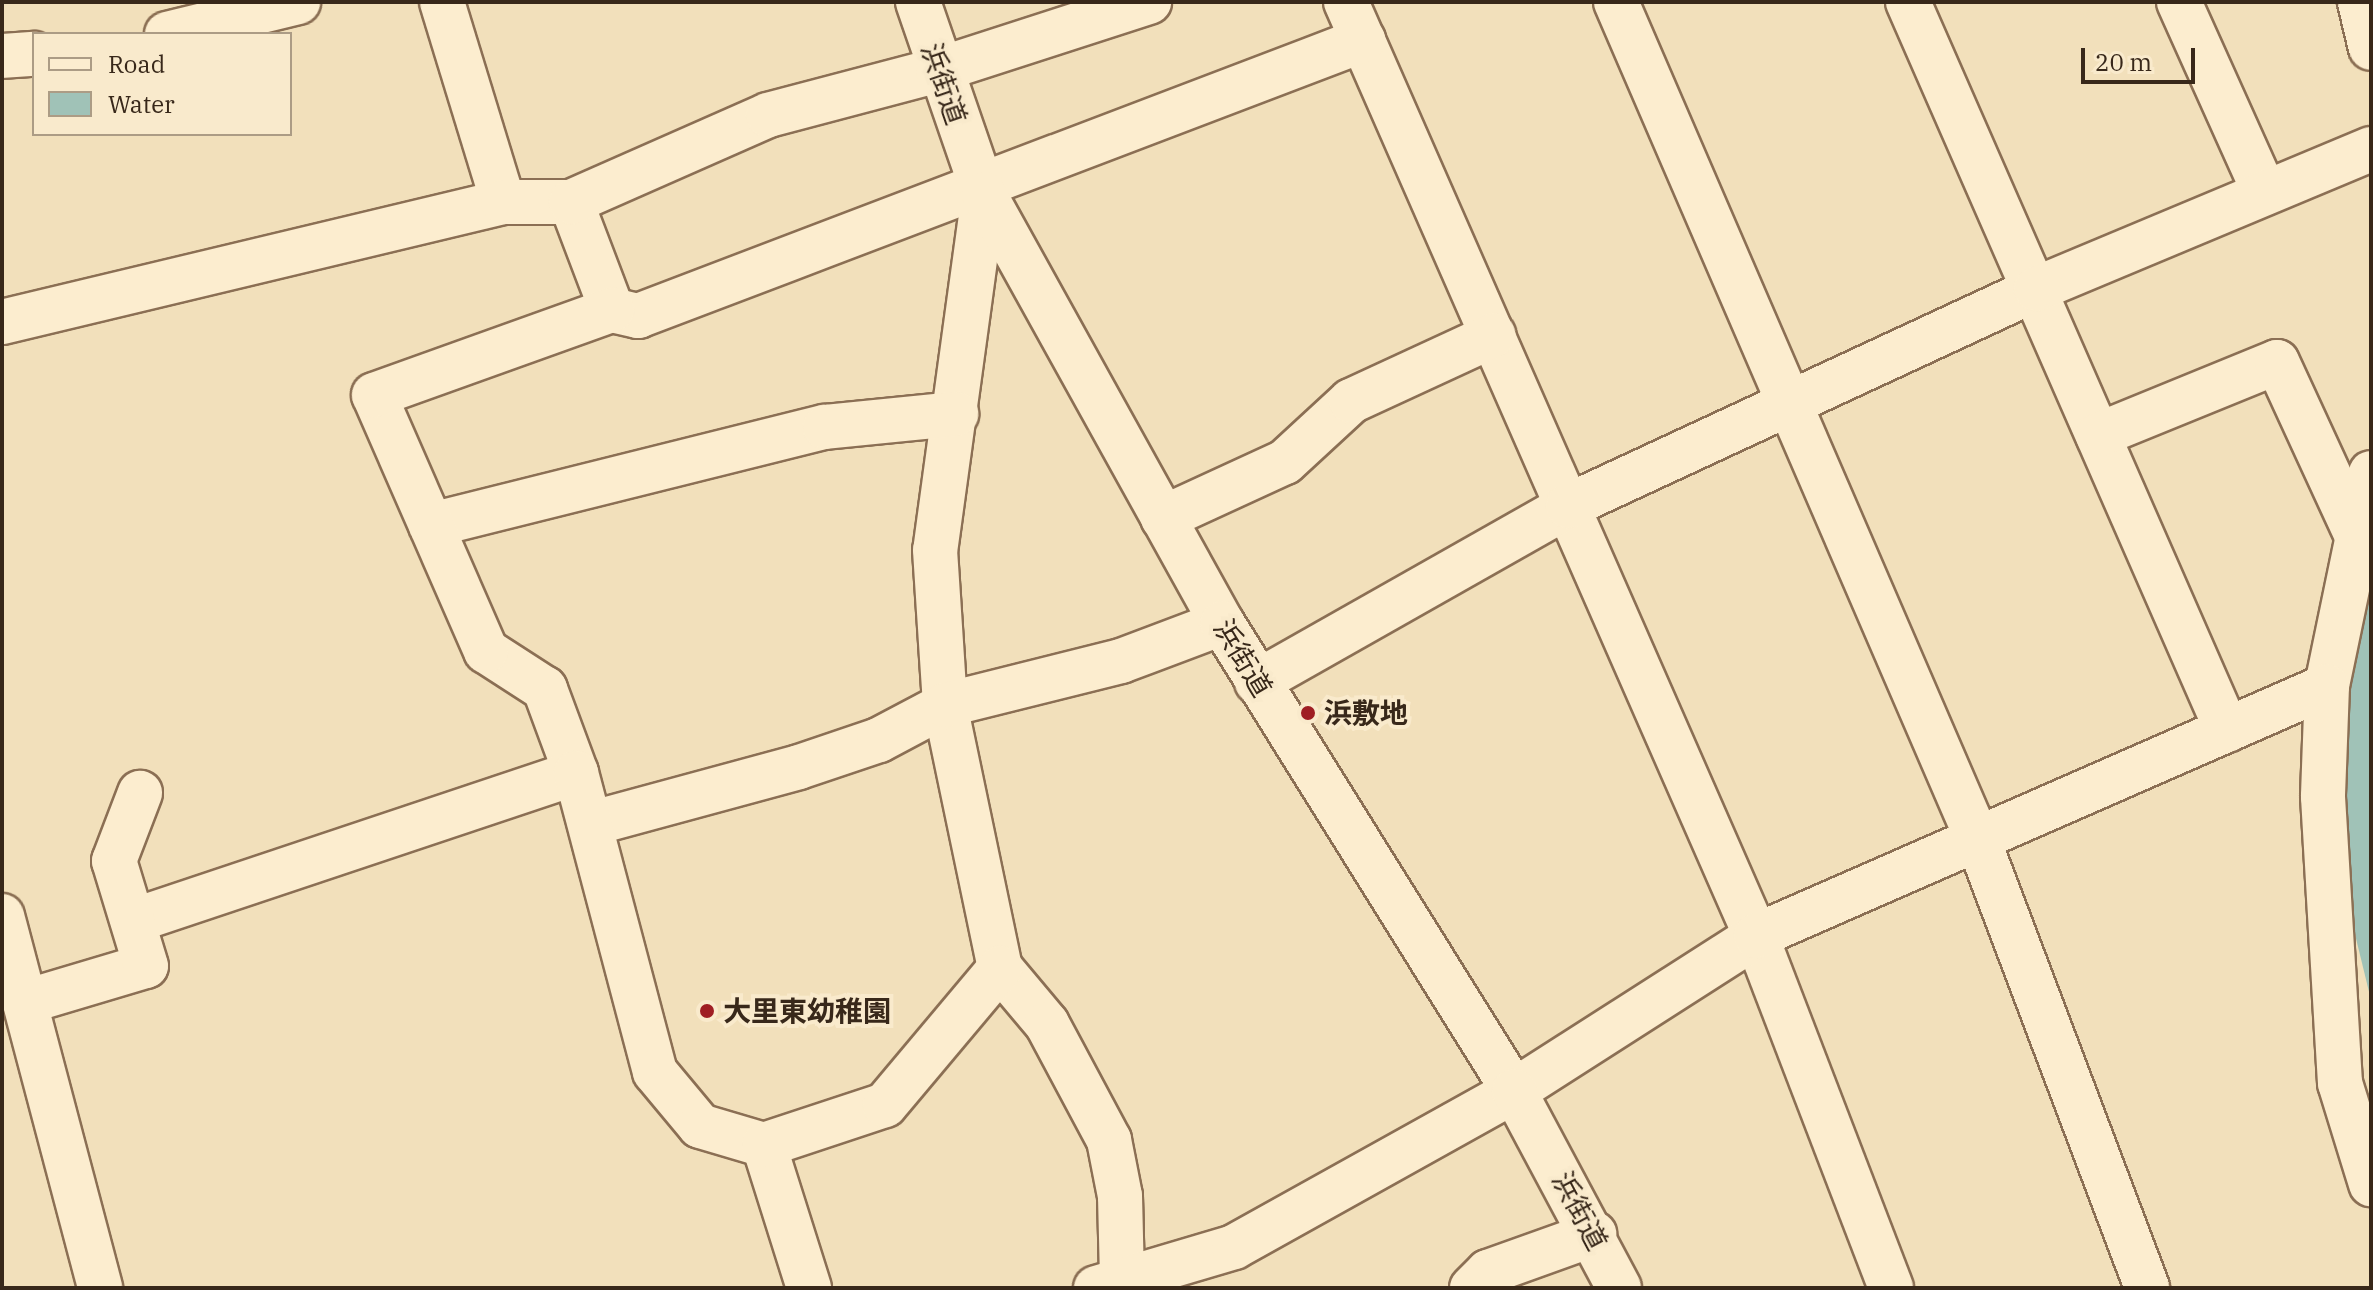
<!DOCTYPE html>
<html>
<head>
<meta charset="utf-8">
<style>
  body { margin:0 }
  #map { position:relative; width:2373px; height:1290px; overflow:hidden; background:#f2e0bb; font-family:"IBM Plex Serif","Noto Sans JP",serif }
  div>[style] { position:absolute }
  .water>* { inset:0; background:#a0c2b7 }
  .roads { filter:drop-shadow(2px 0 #8b6f54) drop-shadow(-2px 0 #8b6f54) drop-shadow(0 2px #8b6f54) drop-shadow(0 -2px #8b6f54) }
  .minor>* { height:44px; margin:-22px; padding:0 22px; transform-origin:22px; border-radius:22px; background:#fcedcf }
  .tertiary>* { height:44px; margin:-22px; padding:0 22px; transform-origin:22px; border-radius:22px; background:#fcedcf }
  .dots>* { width:22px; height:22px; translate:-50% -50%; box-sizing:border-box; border:4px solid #f9eacc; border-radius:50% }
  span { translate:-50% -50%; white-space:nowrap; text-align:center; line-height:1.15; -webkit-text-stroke:8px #f9eacc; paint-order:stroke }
  .street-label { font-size:28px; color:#38281a }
  .poi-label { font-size:28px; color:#38281a; font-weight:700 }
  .left { translate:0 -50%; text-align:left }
  .frame { position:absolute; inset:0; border:4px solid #38281a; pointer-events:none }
  .legend { position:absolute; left:32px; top:32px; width:260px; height:104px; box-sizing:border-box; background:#f9eacc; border:2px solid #ac9c85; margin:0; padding:10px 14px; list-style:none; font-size:24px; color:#38281a }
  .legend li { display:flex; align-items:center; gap:16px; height:40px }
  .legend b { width:40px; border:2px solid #ac9c85 }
  .scale { position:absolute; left:2081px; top:48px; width:114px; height:36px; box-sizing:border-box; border:4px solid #38281a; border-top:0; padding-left:10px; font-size:24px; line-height:28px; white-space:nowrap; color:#38281a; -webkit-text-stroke:6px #f9eacc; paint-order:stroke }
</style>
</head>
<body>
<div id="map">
  <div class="water">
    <i style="clip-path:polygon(2371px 538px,2371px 1000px,2351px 918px,2337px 779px,2350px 632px)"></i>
  </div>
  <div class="roads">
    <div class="minor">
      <i style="left:442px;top:2px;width:209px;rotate:73deg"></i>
      <i style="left:1346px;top:2px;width:1020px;rotate:66.3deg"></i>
      <i style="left:1756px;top:936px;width:377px;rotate:69deg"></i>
      <i style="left:1616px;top:2px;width:913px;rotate:66.64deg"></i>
      <i style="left:1978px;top:840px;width:479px;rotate:69.3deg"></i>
      <i style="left:1908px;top:2px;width:795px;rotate:66.34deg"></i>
      <i style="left:2179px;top:2px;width:209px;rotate:65.8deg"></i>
      <i style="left:2360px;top:2px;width:47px;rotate:76.6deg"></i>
      <i style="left:167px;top:34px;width:135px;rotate:-13.7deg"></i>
      <i style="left:2px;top:56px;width:32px;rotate:-4deg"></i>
      <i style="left:984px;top:194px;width:359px;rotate:97.8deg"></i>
      <i style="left:935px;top:550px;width:155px;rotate:86.3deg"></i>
      <i style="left:945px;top:705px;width:269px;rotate:78.2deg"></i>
      <i style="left:1000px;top:968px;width:73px;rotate:50deg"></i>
      <i style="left:1047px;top:1024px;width:132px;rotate:61.9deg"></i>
      <i style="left:1109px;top:1140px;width:57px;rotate:78.9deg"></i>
      <i style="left:1120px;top:1196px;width:83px;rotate:88.6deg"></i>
      <i style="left:571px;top:202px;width:116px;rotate:69.2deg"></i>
      <i style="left:612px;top:310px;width:27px;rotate:13deg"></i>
      <i style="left:638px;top:316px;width:776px;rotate:-20.84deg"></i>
      <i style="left:2px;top:322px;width:515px;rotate:-13.47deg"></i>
      <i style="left:503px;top:202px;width:68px"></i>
      <i style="left:571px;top:202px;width:215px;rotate:-23.8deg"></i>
      <i style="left:768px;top:115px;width:176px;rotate:-14.8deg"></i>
      <i style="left:938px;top:70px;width:222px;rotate:-17.9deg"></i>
      <i style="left:2098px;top:435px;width:193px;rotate:-22.2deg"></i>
      <i style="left:2277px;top:362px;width:194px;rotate:65.3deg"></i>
      <i style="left:2371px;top:473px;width:217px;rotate:101.7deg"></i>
      <i style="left:2327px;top:686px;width:111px;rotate:92.1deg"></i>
      <i style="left:2323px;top:797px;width:287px;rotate:86.6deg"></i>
      <i style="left:2340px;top:1083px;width:106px;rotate:72.9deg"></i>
      <i style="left:1163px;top:518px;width:134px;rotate:-24.7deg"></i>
      <i style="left:1285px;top:462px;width:90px;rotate:-42.7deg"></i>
      <i style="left:1351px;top:401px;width:157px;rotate:-24.8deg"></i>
      <i style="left:431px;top:525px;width:406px;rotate:-14deg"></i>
      <i style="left:825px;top:427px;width:132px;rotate:-5.7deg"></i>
      <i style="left:1257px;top:682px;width:357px;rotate:-29.5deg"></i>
      <i style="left:1568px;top:506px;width:516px;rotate:-24.88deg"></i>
      <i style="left:2036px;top:289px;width:363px;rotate:-22.7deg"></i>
      <i style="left:576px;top:773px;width:90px;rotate:-110.3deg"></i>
      <i style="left:545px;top:689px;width:70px;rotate:-147.2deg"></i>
      <i style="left:486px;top:651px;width:279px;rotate:-113.6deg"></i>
      <i style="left:374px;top:395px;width:253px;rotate:-19.7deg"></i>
      <i style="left:593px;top:823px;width:213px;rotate:-15.2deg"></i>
      <i style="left:799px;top:767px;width:84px;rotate:-18.6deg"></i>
      <i style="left:879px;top:740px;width:75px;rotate:-27.9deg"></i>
      <i style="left:945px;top:705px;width:181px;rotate:-14deg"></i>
      <i style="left:1121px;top:661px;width:108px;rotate:-20.6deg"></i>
      <i style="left:2px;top:916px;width:385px;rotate:75.2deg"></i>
      <i style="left:133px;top:921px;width:467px;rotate:-18.5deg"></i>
      <i style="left:576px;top:773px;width:309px;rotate:75.2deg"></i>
      <i style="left:655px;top:1072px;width:70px;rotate:50.2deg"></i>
      <i style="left:700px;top:1126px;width:67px;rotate:16.5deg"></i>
      <i style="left:764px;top:1145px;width:150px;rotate:72.5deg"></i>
      <i style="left:25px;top:1002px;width:126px;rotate:-16.6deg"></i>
      <i style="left:146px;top:966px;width:110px;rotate:-106.9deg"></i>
      <i style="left:114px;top:861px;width:73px;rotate:-69.1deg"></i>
      <i style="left:764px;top:1145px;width:127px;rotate:-18.3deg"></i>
      <i style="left:885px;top:1105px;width:179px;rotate:-50deg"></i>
      <i style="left:1096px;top:1288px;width:144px;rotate:-16.5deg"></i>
      <i style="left:1234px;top:1247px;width:321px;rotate:-29.1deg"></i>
      <i style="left:1514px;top:1091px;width:287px;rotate:-32.6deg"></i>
      <i style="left:1756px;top:936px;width:623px;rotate:-23.65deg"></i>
      <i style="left:1472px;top:1288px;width:23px;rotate:-45deg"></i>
      <i style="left:1488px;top:1272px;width:113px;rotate:-19.7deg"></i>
    </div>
    <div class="tertiary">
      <i style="left:918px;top:2px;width:203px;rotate:71deg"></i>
      <i style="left:984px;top:194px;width:491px;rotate:61deg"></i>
      <i style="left:1222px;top:623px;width:552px;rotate:58.04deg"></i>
      <i style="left:1514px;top:1091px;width:223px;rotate:61.9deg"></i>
    </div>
  </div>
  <div class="dots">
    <i style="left:1308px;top:713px;background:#9f1e23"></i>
    <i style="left:707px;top:1011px;background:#9f1e23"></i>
  </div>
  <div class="street-label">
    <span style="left:944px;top:84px;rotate:71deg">浜街道</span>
    <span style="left:1243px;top:658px;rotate:59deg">浜街道</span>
    <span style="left:1580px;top:1211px;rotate:62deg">浜街道</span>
  </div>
  <div class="poi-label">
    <span class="left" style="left:1324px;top:713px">浜敷地</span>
    <span class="left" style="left:723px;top:1011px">大里東幼稚園</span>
  </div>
  <div class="frame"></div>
  <ul class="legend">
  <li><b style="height:10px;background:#fcedcf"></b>Road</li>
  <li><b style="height:22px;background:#a0c2b7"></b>Water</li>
  </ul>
  <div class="scale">20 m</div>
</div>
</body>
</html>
